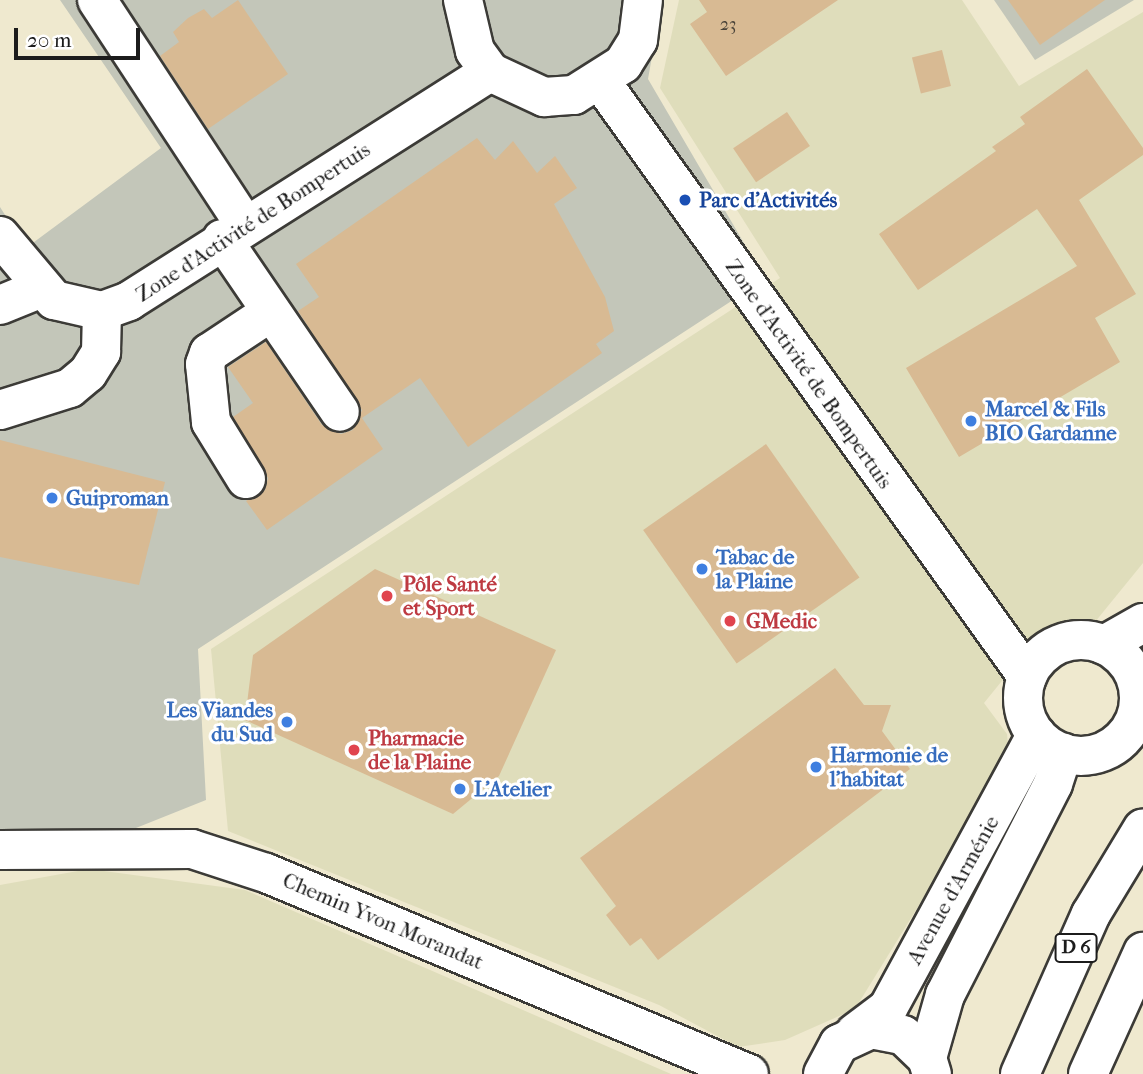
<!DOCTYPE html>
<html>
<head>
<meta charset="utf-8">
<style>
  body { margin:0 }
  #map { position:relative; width:1143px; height:1074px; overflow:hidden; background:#efe9cf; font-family:"IM FELL French Canon",serif }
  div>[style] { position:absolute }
  .built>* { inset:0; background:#dfddbb }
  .industrial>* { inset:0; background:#c3c6b9 }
  .building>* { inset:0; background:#d8ba93; transform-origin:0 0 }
  .path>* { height:4.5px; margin-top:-2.25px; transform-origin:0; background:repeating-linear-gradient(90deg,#3c3b37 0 2px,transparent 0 7px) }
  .roads { filter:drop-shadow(2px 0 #3c3b37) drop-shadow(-2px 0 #3c3b37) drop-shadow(0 2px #3c3b37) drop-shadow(0 -2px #3c3b37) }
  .minor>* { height:38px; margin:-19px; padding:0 19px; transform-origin:19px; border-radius:19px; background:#fff }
  .minor>.ring { margin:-19px; padding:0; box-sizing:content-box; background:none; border:38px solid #fff; border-radius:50% }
  .highway>* { height:38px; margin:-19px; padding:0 19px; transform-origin:19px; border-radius:19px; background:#fff }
  .dots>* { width:19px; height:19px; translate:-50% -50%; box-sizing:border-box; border:4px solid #fff; border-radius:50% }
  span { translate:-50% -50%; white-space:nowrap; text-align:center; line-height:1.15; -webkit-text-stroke:6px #fff; paint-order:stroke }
  .number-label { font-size:18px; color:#4b443a }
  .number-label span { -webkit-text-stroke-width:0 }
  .shield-label span { padding:2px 5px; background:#fff; border:2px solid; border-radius:5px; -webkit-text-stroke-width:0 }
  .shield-label { font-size:19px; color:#1c1c1c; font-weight:700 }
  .transit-label { font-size:21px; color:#164399; font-weight:700 }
  .left { translate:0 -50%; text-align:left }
  .street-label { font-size:21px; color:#1c1c1c }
  .shop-label { font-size:21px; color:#366cbe; font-weight:700 }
  .right { translate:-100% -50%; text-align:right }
  .health-label { font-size:21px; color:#be3a42; font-weight:700 }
  .scale { position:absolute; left:14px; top:28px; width:126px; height:32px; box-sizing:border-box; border:4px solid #1c1c1c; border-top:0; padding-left:9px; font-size:21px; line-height:24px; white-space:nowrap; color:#1c1c1c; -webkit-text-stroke:5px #fff; paint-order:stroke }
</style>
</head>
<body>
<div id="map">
  <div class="built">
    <i style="clip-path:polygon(679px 0,962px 0,1019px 86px,1143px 12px,1143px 563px,1086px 633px,1054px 644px,1035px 640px,984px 703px,1007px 734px,1009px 759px,855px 1009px,785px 1040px,738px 1047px,659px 1005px,228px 831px,211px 649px,780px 278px,660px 88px)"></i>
    <i style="clip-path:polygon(89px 869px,245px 890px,671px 1074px,0 1074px,0 885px)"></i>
  </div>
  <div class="industrial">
    <i style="clip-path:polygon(60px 0,662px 0,648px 79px,765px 279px,198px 649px,206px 800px,116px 836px,0 856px,0 207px,26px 248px,161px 148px)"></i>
    <i style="clip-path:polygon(994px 0,1134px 0,1035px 60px)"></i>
  </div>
  <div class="building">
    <i style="clip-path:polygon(238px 0,288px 74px,208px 129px,160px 56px,179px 42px,173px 32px,188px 18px,204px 9px,212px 18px)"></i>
    <i style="clip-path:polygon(699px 0,838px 0,726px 76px,690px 24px,707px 12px)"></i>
    <i style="clip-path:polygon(1008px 0,1105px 0,1040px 45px)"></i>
    <i style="left:942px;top:50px;width:37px;height:31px;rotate:76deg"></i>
    <i style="clip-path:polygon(1087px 69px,1143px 148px,1143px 155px,1079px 200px,1136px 294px,1095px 318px,1120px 362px,959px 457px,906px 368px,1077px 266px,1037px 209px,918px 290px,879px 234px,996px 151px,992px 147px,1025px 124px,1020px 117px)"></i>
    <i style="left:787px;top:112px;width:41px;height:65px;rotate:56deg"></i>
    <i style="clip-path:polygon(477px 138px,495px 160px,513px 141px,537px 173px,555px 156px,577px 188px,554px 204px,605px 297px,614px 331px,596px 344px,602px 353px,468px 447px,420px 378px,362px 418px,383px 449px,267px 530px,246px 501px,265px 490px,268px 478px,233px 417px,253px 403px,228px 367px,266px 342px,322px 425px,341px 434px,353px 430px,362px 410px,298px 311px,319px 297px,296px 264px)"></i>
    <i style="clip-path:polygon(0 440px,165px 482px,139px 585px,0 557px)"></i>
    <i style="left:766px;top:444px;width:163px;height:150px;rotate:55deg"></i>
    <i style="clip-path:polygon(375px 569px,556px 650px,499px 776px,453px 814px,245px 720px,253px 655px)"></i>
    <i style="clip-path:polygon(835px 668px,864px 705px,891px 705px,882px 731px,910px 769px,658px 960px,641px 938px,630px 946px,606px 915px,616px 906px,580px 858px)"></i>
  </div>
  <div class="path">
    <i style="left:1136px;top:680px;width:8px;rotate:-30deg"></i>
  </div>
  <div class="roads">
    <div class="minor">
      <i style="left:97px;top:0;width:268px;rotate:56.7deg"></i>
      <i style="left:463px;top:0;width:52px;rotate:76.8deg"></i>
      <i style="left:475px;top:51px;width:26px;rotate:54deg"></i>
      <i style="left:490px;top:72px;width:60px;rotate:24.8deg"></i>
      <i style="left:544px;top:97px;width:30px;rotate:-4deg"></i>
      <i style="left:574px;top:95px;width:58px;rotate:-32.3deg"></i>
      <i style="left:623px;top:64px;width:28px;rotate:-58deg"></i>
      <i style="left:638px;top:40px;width:40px;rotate:-82.9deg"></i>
      <i style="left:602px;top:83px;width:730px;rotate:54.37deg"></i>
      <i style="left:0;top:236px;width:84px;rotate:49.8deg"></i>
      <i style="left:54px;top:300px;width:49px;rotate:12.9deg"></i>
      <i style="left:102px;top:311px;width:29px;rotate:-20deg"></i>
      <i style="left:129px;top:301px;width:428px;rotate:-32.4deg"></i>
      <i style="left:222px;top:239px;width:209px;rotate:55.7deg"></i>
      <i style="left:0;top:305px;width:42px;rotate:-22.3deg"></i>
      <i style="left:0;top:410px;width:73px;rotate:-17.4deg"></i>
      <i style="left:70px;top:388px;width:23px;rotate:-40deg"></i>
      <i style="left:88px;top:373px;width:25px;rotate:-58deg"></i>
      <i style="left:101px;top:352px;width:41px;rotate:-88.6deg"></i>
      <i style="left:246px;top:479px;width:67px;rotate:-121.6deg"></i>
      <i style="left:211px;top:422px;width:58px;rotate:-95.9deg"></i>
      <i style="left:205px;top:364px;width:12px;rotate:-70deg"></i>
      <i style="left:209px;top:353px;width:74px;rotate:-33.5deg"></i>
      <i class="ring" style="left:1023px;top:640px;width:78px;height:78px"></i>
      <i style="left:1104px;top:645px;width:45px;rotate:-29.4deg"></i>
      <i style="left:0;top:850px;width:192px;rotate:-0.3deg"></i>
      <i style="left:192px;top:849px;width:78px;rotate:18deg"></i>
      <i style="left:266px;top:873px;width:523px;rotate:22.59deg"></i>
      <i style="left:855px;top:1033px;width:41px;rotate:-37.1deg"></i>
      <i style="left:888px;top:1008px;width:311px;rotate:-61.5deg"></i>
      <i style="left:927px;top:1058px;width:66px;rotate:-74.1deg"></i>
      <i style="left:945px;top:995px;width:237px;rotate:-62.9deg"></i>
      <i style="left:1053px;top:784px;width:33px;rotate:-72deg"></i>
      <i style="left:823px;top:1074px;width:34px;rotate:-62deg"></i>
      <i style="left:839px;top:1044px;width:35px;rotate:-25deg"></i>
      <i style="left:871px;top:1029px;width:33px;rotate:11deg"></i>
      <i style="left:903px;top:1035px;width:33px;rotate:44deg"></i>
      <i style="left:927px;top:1058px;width:17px;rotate:73deg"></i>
    </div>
    <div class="highway">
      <i style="left:1020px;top:1074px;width:175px;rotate:-66.1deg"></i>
      <i style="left:1091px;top:914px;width:100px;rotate:-58.8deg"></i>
      <i style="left:1088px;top:1074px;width:134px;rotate:-65.7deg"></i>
    </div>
  </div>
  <div class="dots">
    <i style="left:685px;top:200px;background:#1a4fb4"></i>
    <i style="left:971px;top:421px;background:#3f7fe0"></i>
    <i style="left:52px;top:498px;background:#3f7fe0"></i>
    <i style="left:702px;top:569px;background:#3f7fe0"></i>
    <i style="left:387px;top:596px;background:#e0444e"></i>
    <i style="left:730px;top:621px;background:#e0444e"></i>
    <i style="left:287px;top:722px;background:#3f7fe0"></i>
    <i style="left:354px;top:750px;background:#e0444e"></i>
    <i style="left:816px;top:767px;background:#3f7fe0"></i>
    <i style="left:460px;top:789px;background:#3f7fe0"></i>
  </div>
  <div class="number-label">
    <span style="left:728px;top:25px">23</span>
  </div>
  <div class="shield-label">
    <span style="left:1076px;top:948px">D 6</span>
  </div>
  <div class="transit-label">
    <span class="left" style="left:699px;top:200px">Parc d'Activités</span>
  </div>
  <div class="street-label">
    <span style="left:253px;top:222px;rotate:-33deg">Zone d'Activité de Bompertuis</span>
    <span style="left:809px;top:374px;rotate:55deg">Zone d'Activité de Bompertuis</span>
    <span style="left:953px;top:890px;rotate:-61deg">Avenue d'Arménie</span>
    <span style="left:383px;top:921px;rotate:23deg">Chemin Yvon Morandat</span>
  </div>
  <div class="shop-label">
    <span class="left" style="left:985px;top:421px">Marcel &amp; Fils<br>BIO Gardanne</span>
    <span class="left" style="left:66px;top:498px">Guiproman</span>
    <span class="left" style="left:716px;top:569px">Tabac de<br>la Plaine</span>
    <span class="right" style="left:273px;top:722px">Les Viandes<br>du Sud</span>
    <span class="left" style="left:830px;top:767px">Harmonie de<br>l'habitat</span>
    <span class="left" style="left:474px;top:789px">L'Atelier</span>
  </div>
  <div class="health-label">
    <span class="left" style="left:403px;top:596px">Pôle Santé<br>et Sport</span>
    <span class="left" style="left:746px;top:621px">GMedic</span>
    <span class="left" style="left:368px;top:750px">Pharmacie<br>de la Plaine</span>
  </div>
  <div class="scale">20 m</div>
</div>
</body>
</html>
